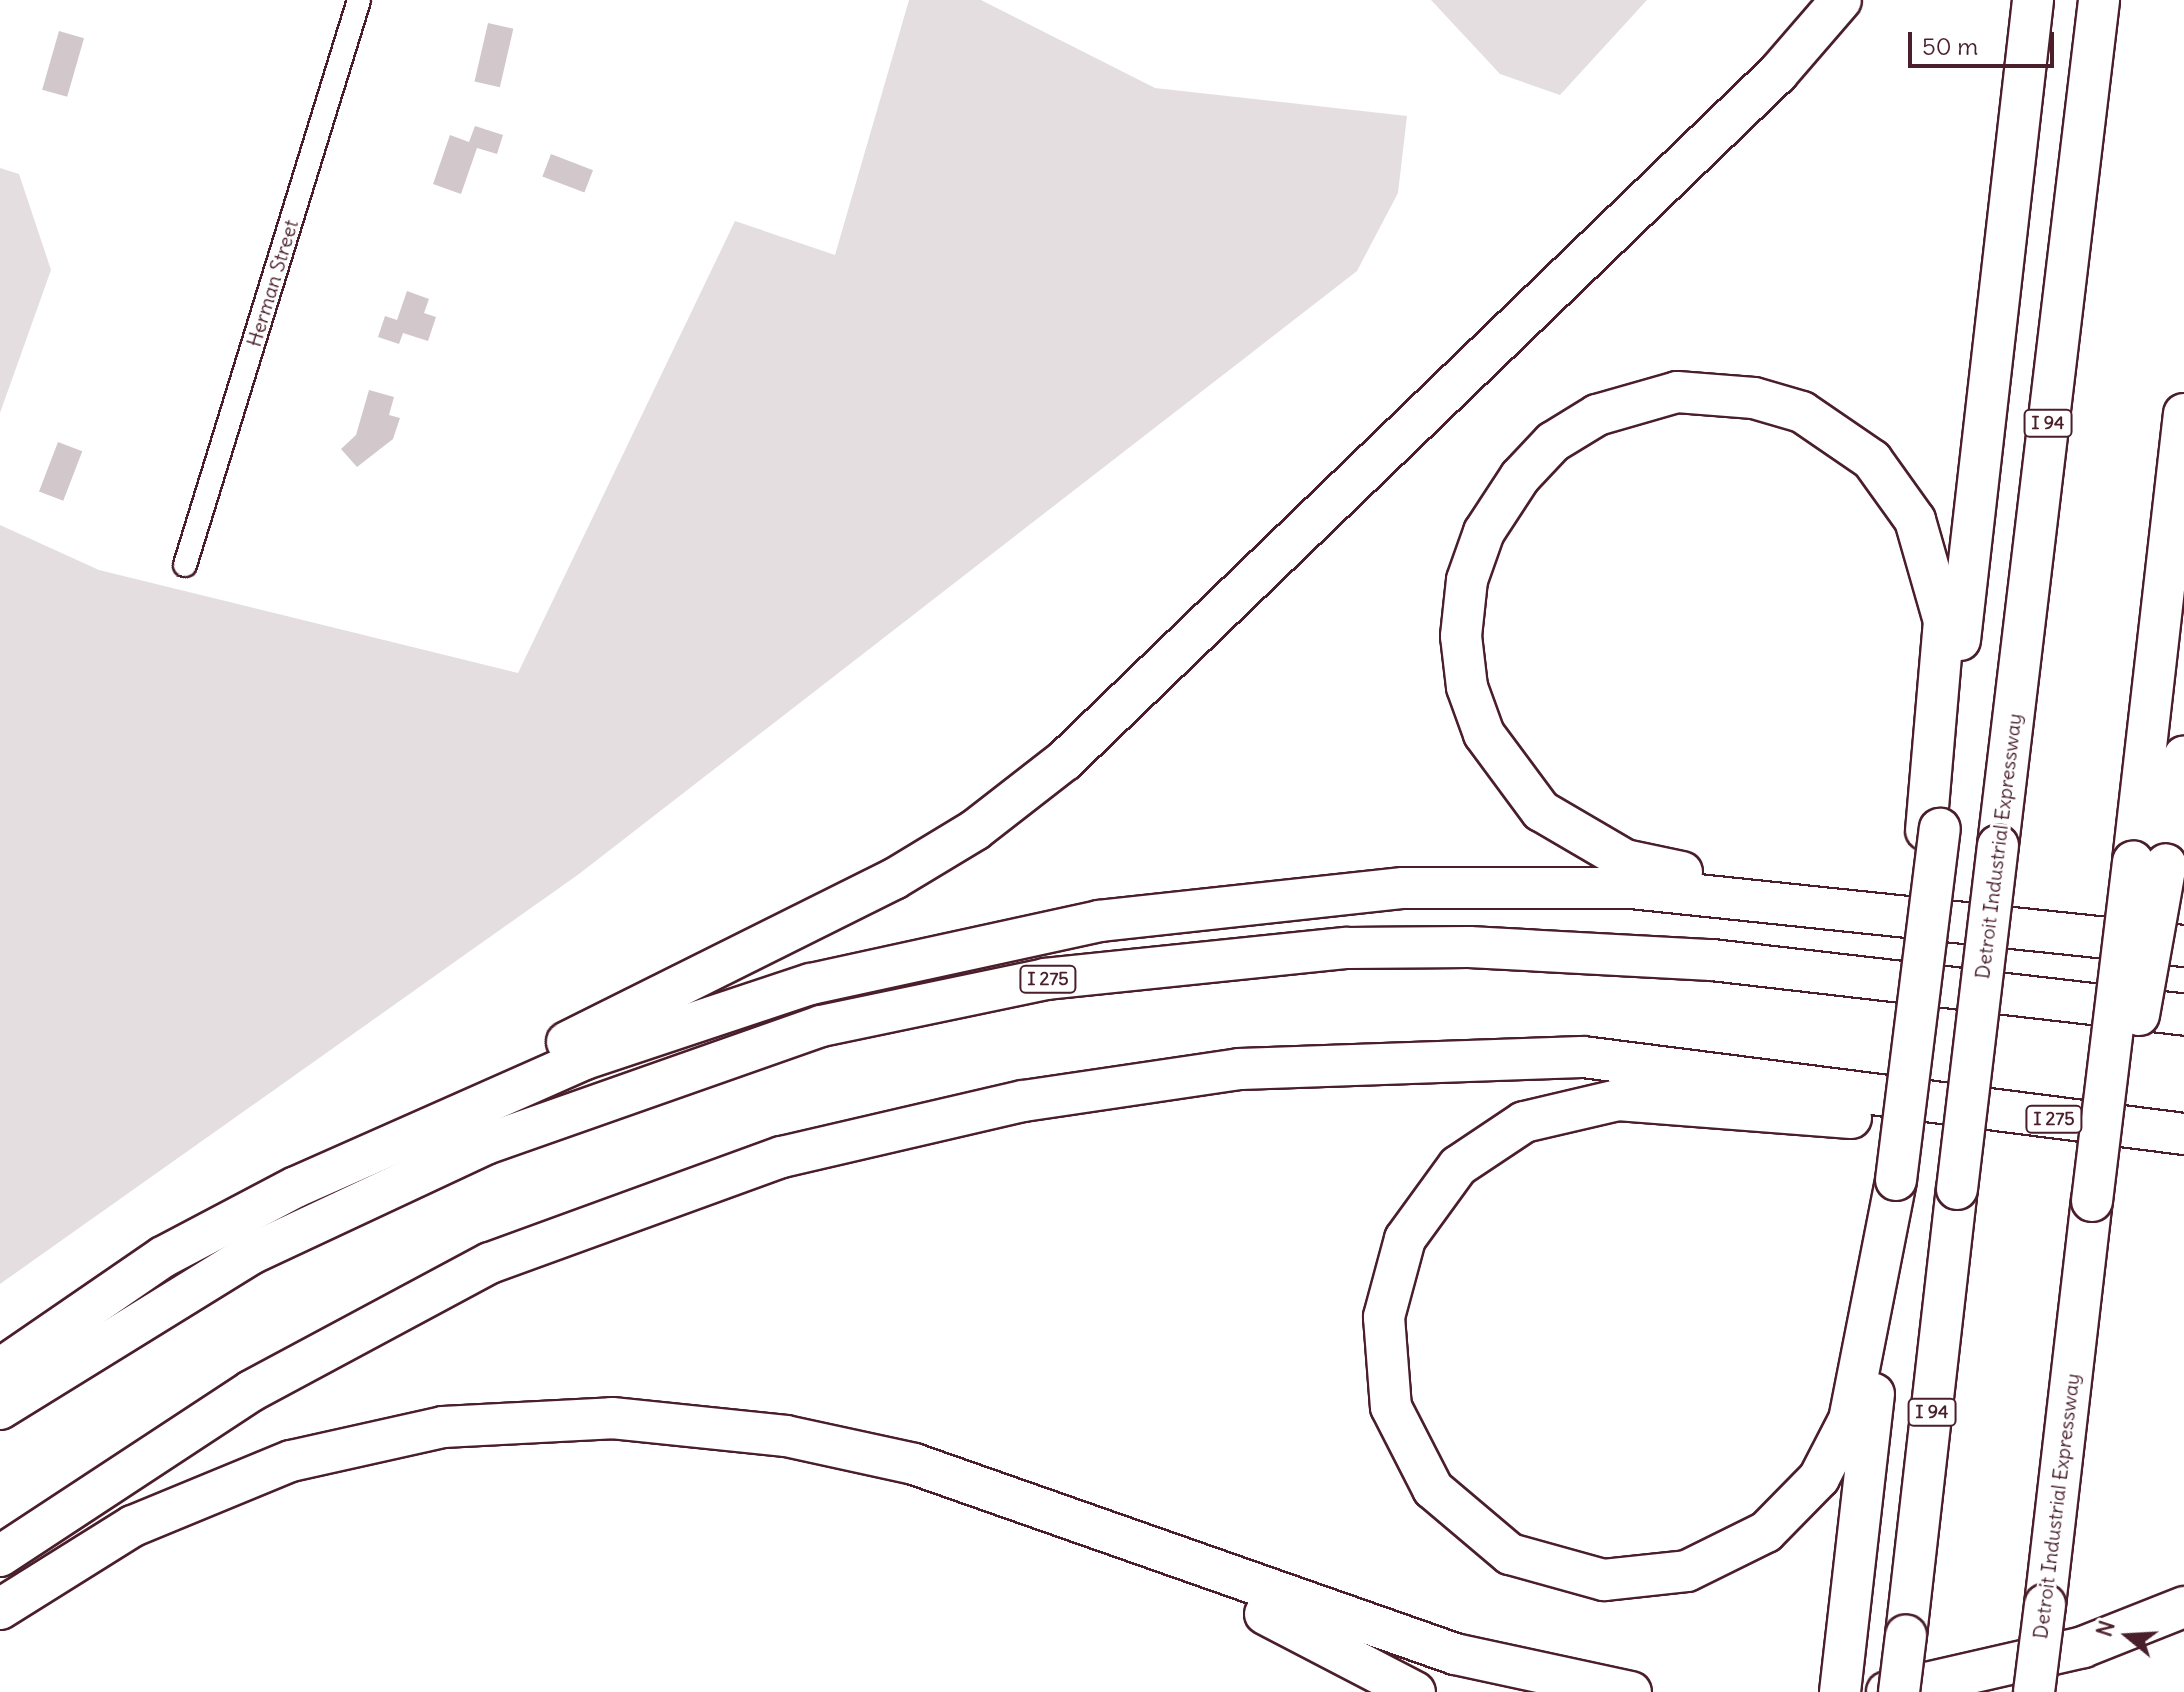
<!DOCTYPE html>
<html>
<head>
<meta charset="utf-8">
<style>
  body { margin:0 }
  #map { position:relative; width:2184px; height:1692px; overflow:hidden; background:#fff; font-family:Delius,sans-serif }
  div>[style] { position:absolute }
  .green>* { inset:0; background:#e5dee0 }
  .building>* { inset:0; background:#d2c7cb; transform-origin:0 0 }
  .roads { filter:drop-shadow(2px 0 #4a1f2b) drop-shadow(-2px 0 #4a1f2b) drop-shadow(0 2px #4a1f2b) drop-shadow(0 -2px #4a1f2b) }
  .street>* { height:22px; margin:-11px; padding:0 11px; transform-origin:11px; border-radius:11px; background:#fff }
  .highway>* { height:40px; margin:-20px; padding:0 20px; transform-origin:20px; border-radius:20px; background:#fff }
  .bridges { filter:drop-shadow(2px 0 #4a1f2b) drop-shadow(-2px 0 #4a1f2b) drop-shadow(0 2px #4a1f2b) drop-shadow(0 -2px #4a1f2b) }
  .highway-bridge>* { height:40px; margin:-20px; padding:0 20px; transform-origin:20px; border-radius:20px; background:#fff }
  span { translate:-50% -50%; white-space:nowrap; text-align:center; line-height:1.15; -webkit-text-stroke:6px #fff; paint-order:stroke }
  .shield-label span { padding:2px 6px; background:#fff; border:2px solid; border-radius:6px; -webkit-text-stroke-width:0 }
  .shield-label { font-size:18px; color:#4a1f2b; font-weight:700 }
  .street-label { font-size:20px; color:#4a1f2b }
  .north { position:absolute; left:2088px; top:1596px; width:80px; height:80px; -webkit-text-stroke:6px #fff; paint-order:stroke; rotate:288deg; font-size:22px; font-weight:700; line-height:32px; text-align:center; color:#4a1f2b }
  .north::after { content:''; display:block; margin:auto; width:28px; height:36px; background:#4a1f2b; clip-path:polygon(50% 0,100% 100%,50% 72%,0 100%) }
  .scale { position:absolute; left:1908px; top:32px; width:146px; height:36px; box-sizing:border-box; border:4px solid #4a1f2b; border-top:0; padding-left:10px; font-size:24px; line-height:28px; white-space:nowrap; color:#4a1f2b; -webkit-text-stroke:6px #fff; paint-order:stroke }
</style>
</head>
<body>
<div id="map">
  <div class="green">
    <i style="clip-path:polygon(909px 0,981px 0,1155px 88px,1407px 116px,1398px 193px,1357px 271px,579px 874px,0 1284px,0 525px,99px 570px,518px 673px,735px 221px,835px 255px)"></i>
    <i style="clip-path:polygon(1431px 0,1647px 0,1560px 95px,1500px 74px)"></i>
    <i style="clip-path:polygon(0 168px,19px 174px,51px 270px,0 413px)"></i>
  </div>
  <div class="building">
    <i style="left:488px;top:23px;width:26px;height:60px;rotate:13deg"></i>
    <i style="left:59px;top:31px;width:26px;height:61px;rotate:16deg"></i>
    <i style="clip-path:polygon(475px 126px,503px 135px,497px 154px,477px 148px,461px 194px,433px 184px,450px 135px,469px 142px)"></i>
    <i style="left:551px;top:154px;width:45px;height:24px;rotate:21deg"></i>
    <i style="clip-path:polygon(407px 291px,429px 299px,424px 313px,436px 317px,428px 341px,403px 333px,399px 344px,378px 337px,385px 316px,397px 320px)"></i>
    <i style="clip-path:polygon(369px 390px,394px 397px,389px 415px,400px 418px,393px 439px,357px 467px,341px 449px,356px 435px)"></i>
    <i style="left:58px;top:442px;width:26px;height:53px;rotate:21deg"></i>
  </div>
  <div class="roads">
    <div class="street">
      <i style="left:185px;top:565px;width:591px;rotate:-72.88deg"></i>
    </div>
    <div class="highway">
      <i style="left:1960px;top:640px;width:644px;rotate:-83.49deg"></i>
      <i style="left:1998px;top:845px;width:851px;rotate:-83.18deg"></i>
      <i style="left:2133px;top:861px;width:450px;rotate:-83.5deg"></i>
      <i style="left:2166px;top:864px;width:109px;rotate:-80.5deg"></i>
      <i style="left:1682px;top:872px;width:58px;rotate:-168.1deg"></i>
      <i style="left:1625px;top:860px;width:97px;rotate:-149.7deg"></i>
      <i style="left:1541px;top:811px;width:96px;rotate:-126.5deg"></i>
      <i style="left:1484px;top:734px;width:50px;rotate:-109.9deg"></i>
      <i style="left:1467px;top:687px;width:51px;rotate:-96.7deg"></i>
      <i style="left:1461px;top:636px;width:56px;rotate:-83.9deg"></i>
      <i style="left:1467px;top:580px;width:51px;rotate:-70.5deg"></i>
      <i style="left:1484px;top:532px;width:66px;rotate:-56.8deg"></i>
      <i style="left:1520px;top:477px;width:48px;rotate:-46.7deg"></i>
      <i style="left:1553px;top:442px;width:52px;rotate:-31.5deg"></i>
      <i style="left:1597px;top:415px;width:83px;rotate:-16deg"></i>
      <i style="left:1677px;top:392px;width:77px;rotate:4.5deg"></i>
      <i style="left:1754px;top:398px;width:50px;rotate:16.3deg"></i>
      <i style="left:1802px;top:412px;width:85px;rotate:34.4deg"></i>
      <i style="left:1872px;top:460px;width:74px;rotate:54.4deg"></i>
      <i style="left:1915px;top:520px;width:105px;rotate:74deg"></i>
      <i style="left:1944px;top:621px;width:210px;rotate:94.9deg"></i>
      <i style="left:567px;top:1042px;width:365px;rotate:-26.5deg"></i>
      <i style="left:894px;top:879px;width:95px;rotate:-31.2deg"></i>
      <i style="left:975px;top:830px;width:114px;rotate:-37.9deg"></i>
      <i style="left:1065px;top:760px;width:990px;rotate:-43.94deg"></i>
      <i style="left:1778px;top:73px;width:96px;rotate:-49.2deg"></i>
      <i style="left:1851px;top:1118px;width:234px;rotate:-175.6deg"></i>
      <i style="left:1618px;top:1100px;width:97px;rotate:166.8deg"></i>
      <i style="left:1524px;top:1122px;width:79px;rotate:146.3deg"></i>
      <i style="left:1458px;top:1166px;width:90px;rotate:126deg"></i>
      <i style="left:1405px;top:1239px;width:81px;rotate:105.1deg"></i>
      <i style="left:1384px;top:1317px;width:90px;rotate:85.6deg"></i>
      <i style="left:1391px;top:1407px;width:92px;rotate:62.9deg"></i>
      <i style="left:1433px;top:1489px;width:101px;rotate:40.2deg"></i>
      <i style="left:1510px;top:1554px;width:98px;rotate:15.5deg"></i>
      <i style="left:1604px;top:1580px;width:83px;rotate:-6.2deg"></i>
      <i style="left:1687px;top:1571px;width:88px;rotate:-26.3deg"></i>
      <i style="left:1766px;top:1532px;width:76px;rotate:-45.5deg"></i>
      <i style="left:1819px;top:1478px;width:65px;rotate:-62.7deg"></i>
      <i style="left:1849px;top:1420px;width:245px;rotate:-78.9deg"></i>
      <i style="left:0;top:1369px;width:198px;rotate:-34.5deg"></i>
      <i style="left:163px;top:1257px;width:150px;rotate:-27.8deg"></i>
      <i style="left:296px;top:1187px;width:316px;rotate:-23.9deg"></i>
      <i style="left:585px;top:1059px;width:238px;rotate:-18.4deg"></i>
      <i style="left:811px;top:984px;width:295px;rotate:-12.3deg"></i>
      <i style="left:1099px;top:921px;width:306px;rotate:-6.2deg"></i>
      <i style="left:1403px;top:888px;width:228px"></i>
      <i style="left:1631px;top:888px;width:556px;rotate:5.99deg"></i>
      <i style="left:0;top:1409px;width:295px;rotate:-31.7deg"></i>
      <i style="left:251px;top:1254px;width:259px;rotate:-25.1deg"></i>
      <i style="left:486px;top:1144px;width:355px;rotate:-19.4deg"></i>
      <i style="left:821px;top:1026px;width:229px;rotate:-11.8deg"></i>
      <i style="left:1045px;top:979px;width:304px;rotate:-5.9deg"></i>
      <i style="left:1347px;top:948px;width:122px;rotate:-0.5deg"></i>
      <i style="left:1469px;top:947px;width:243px;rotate:3.1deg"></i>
      <i style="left:1712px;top:960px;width:475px;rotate:6.6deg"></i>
      <i style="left:0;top:1556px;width:300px;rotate:-33.3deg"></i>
      <i style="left:251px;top:1391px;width:271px;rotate:-28.2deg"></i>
      <i style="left:490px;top:1263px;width:311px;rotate:-20deg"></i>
      <i style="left:782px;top:1157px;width:247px;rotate:-13.1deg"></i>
      <i style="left:1023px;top:1101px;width:218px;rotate:-8.4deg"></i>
      <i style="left:1239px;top:1069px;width:344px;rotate:-2deg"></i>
      <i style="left:1583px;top:1057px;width:606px;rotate:7.3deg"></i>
      <i style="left:2045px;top:1605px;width:407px;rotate:-83.4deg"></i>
      <i style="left:0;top:1609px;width:157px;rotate:-32deg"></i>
      <i style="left:133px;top:1526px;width:171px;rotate:-22.4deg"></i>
      <i style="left:291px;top:1461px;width:156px;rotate:-12.6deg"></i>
      <i style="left:443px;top:1427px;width:169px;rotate:-3deg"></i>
      <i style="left:612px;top:1418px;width:175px;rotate:5.9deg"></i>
      <i style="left:786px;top:1436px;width:131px;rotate:12.3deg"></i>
      <i style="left:914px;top:1464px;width:573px;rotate:19.35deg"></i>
      <i style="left:1455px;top:1654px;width:180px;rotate:12.2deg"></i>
      <i style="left:1265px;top:1614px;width:169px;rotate:27.5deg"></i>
      <i style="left:1906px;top:1635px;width:449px;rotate:-83.5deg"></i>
      <i style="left:1840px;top:1692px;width:300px;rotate:-83.5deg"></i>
      <i style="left:1887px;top:1692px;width:201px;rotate:-12.9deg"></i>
      <i style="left:2083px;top:1647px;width:109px;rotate:-21.6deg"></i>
    </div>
  </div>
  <div class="bridges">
    <div class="highway-bridge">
      <i style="left:2139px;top:1015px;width:153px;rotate:-79.9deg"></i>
      <i style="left:1896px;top:1180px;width:354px;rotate:-82.9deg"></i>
      <i style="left:1957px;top:1189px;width:346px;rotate:-83.2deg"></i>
      <i style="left:2092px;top:1201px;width:342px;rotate:-83.1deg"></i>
      <i style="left:1899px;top:1692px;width:57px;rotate:-83deg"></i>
      <i style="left:2034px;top:1692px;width:88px;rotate:-82.8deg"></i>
    </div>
  </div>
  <div class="shield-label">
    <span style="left:2048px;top:423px">I 94</span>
    <span style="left:1048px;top:979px">I 275</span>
    <span style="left:2054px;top:1119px">I 275</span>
    <span style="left:1932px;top:1412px">I 94</span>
  </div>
  <div class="street-label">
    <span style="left:272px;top:283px;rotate:-73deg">Herman Street</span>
    <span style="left:1998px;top:846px;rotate:-83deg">Detroit Industrial Expressway</span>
    <span style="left:2056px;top:1506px;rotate:-83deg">Detroit Industrial Expressway</span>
  </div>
  <div class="north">N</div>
  <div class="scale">50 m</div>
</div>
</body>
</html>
